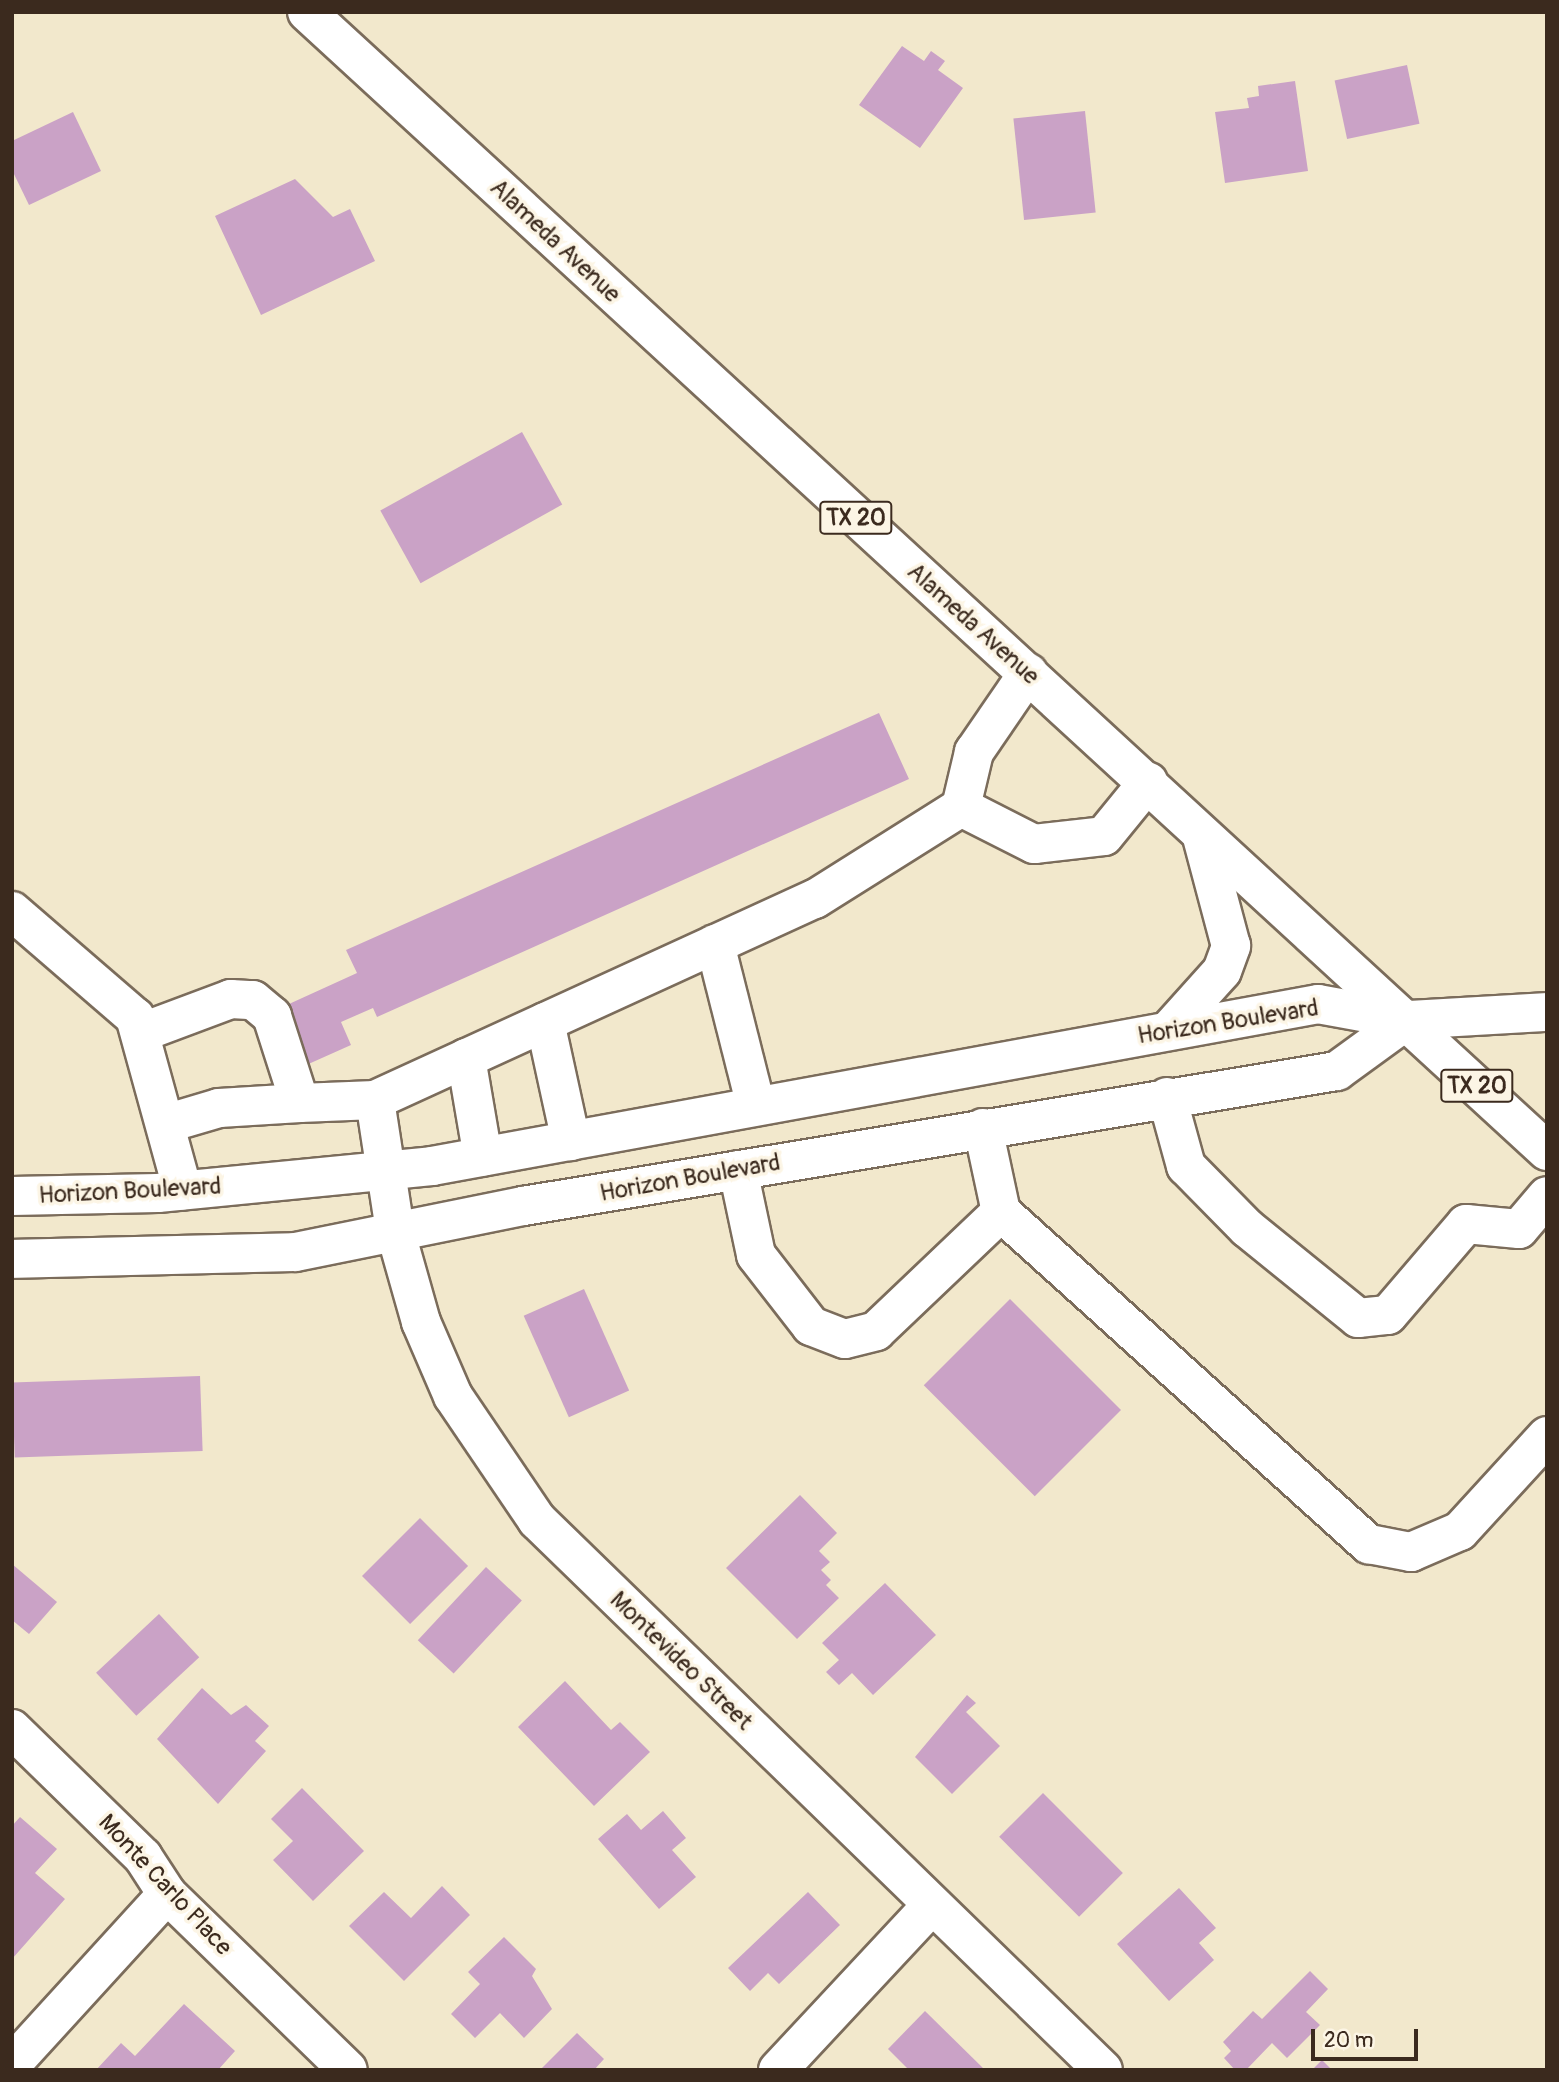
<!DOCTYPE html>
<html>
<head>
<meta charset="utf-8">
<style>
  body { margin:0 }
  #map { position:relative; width:1559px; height:2082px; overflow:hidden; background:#f2e8cc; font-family:Pangolin,sans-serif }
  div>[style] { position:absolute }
  .building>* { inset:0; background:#caa2c6; transform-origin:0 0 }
  .roads { filter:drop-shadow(2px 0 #7b6c5b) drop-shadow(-2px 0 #7b6c5b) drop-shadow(0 2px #7b6c5b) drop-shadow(0 -2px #7b6c5b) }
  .minor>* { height:38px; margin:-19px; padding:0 19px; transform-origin:19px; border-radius:19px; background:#fff }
  .major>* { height:38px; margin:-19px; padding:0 19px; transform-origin:19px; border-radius:19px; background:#fff }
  span { translate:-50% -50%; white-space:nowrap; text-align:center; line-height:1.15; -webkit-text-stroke:7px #fcf5e5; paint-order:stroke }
  .shield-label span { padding:2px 5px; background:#fcf5e5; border:2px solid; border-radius:5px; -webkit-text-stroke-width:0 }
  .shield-label { font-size:23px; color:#3b2a1e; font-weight:700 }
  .street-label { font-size:24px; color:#3b2a1e }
  .frame { position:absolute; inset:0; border:14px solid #3b2a1e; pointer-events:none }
  .scale { position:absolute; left:1311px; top:2029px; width:107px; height:32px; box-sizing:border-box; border:4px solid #3b2a1e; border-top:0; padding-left:9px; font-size:21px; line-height:24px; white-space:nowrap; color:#3b2a1e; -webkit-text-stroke:5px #fcf5e5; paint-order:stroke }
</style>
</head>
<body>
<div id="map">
  <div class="building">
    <i style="clip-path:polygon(902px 46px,924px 61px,931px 51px,945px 61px,938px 70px,963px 88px,920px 148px,859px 105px)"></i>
    <i style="left:1407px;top:65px;width:60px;height:74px;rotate:78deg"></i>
    <i style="clip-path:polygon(1295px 81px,1308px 171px,1225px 183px,1215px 112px,1249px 108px,1247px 98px,1259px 96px,1258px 86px)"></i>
    <i style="left:1085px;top:111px;width:102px;height:72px;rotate:84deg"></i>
    <i style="clip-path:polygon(73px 112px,101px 171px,29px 205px,12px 170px,12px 141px)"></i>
    <i style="clip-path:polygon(295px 179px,333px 217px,350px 209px,375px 261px,261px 315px,215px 216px)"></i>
    <i style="left:522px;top:432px;width:83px;height:162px;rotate:61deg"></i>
    <i style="clip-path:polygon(879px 713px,909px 779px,377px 1017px,373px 1008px,341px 1022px,351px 1045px,304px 1066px,278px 1009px,357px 973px,346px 950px)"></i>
    <i style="left:584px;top:1289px;width:111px;height:66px;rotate:66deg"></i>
    <i style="left:1010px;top:1299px;width:157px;height:122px;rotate:45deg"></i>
    <i style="left:200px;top:1376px;width:75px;height:188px;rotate:88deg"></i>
    <i style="clip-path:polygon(800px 1495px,837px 1533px,819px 1551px,830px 1562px,821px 1570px,831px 1580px,826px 1585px,839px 1598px,797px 1639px,726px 1568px)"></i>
    <i style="left:420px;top:1518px;width:68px;height:82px;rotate:45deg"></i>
    <i style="clip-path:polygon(12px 1564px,57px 1602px,29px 1634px,12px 1620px)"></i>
    <i style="left:486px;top:1567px;width:49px;height:100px;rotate:43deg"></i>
    <i style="clip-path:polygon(885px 1583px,936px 1635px,873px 1695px,852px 1673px,839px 1685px,826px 1672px,839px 1660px,822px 1643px)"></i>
    <i style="left:159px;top:1614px;width:59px;height:86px;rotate:47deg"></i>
    <i style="clip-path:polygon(565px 1681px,611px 1730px,620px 1722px,650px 1752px,594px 1806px,518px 1727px)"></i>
    <i style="clip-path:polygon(202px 1688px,231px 1715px,246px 1705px,269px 1726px,255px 1741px,266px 1751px,218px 1804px,157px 1739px)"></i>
    <i style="clip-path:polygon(967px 1695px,976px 1703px,966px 1712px,1000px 1746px,952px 1794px,915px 1757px)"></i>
    <i style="clip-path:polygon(302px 1788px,364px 1851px,313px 1901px,273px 1860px,293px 1841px,271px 1819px)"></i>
    <i style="left:1043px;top:1793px;width:113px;height:62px;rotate:45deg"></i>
    <i style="clip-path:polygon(663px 1811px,686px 1838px,672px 1850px,696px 1877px,659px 1909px,598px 1839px,627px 1814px,641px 1830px)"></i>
    <i style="clip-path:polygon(20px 1817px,57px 1849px,35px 1873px,65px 1899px,12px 1959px,12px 1826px)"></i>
    <i style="clip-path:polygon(442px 1886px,470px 1915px,404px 1981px,349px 1926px,384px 1892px,411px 1918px)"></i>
    <i style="clip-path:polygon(1179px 1888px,1216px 1928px,1199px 1943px,1214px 1960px,1169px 2001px,1117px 1944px)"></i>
    <i style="clip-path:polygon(808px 1892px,840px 1925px,779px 1984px,768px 1973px,750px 1991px,728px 1968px)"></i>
    <i style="clip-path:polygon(504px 1937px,536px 1969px,532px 1976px,552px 2009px,524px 2038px,500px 2013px,475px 2038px,451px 2014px,480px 1984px,468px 1972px)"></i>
    <i style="clip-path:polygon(1310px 1971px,1328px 1989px,1306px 2012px,1320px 2025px,1287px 2058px,1272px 2043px,1246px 2070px,1235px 2070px,1224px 2058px,1231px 2051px,1223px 2042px,1253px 2011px,1262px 2019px)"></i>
    <i style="clip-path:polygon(184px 2004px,235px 2051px,218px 2070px,96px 2070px,121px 2043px,135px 2056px)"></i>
    <i style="clip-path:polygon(925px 2011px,985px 2070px,909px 2070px,888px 2049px)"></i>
    <i style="clip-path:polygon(577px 2033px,604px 2059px,594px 2070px,540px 2070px)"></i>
    <i style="clip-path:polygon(1322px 2060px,1332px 2070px,1312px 2070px)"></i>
  </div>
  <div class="roads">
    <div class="minor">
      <i style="left:961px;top:807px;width:82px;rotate:26.9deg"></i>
      <i style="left:1034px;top:844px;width:70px;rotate:-6.5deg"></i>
      <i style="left:1104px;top:836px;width:70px;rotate:-50.8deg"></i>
      <i style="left:12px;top:911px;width:162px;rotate:40.8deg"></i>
      <i style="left:135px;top:1017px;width:180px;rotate:74.6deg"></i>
      <i style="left:715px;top:944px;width:167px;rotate:75.8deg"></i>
      <i style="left:1407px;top:1020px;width:140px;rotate:-3.3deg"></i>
      <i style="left:545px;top:1022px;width:122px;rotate:77.7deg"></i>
      <i style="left:140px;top:1033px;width:97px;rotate:-20.5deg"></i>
      <i style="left:231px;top:999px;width:22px;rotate:3deg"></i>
      <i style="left:253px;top:1000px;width:25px;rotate:40deg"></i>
      <i style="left:272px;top:1016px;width:91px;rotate:72.2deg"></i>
      <i style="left:300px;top:1103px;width:81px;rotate:176.5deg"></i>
      <i style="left:219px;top:1108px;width:56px;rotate:163.5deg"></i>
      <i style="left:466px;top:1058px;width:100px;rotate:80.3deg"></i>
      <i style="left:1167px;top:1097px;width:72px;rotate:74.6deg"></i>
      <i style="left:1186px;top:1166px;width:87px;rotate:45.5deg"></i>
      <i style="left:1247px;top:1228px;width:143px;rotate:39deg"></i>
      <i style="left:1358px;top:1318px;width:30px;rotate:-6deg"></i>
      <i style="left:1388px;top:1315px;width:120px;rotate:-49.4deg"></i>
      <i style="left:1466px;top:1224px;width:53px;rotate:5.4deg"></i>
      <i style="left:1519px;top:1229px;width:43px;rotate:-49.7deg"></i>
      <i style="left:375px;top:1100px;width:484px;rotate:-24.6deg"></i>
      <i style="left:815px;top:899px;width:173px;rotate:-32.2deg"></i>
      <i style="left:961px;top:807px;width:57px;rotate:-76.7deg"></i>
      <i style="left:974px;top:752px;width:96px;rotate:-55.6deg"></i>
      <i style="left:300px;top:1103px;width:75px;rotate:-2.3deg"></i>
      <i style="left:375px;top:1100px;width:132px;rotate:81.3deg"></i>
      <i style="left:395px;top:1230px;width:96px;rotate:74.2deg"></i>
      <i style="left:421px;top:1322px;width:81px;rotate:66.6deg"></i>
      <i style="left:453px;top:1396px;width:150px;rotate:55.9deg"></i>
      <i style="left:537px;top:1520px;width:789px;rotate:44.18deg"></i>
      <i style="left:738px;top:1170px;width:87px;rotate:78deg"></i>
      <i style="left:756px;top:1255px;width:90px;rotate:52.2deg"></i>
      <i style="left:811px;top:1326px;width:36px;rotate:21deg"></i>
      <i style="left:845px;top:1339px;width:32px;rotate:-14deg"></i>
      <i style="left:876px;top:1331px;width:173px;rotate:-43.6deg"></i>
      <i style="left:1001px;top:1212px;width:86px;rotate:-102.1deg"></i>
      <i style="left:1001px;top:1212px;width:496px;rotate:42.1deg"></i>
      <i style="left:1369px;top:1544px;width:43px;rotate:10.8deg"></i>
      <i style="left:1411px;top:1552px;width:53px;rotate:-23.2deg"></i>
      <i style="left:1460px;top:1531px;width:129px;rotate:-47.5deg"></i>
      <i style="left:12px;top:1729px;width:183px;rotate:44.3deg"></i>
      <i style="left:143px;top:1857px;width:44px;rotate:57deg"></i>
      <i style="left:167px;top:1894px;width:252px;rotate:44.2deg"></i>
      <i style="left:12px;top:2064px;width:230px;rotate:-47.6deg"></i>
      <i style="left:778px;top:2070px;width:224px;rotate:-47deg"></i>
    </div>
    <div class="major">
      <i style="left:307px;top:12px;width:1684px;rotate:42.57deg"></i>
      <i style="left:1169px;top:1030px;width:79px;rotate:-48.1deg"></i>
      <i style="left:1222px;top:971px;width:27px;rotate:-70deg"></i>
      <i style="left:1231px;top:946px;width:113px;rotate:-104.9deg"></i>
      <i style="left:12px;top:1196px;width:146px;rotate:-1.2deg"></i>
      <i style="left:158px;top:1193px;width:275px;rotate:-5.6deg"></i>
      <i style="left:432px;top:1166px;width:901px;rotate:-10.36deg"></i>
      <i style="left:1318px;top:1004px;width:88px;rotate:10.4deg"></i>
      <i style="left:12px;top:1259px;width:283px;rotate:-1.4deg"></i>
      <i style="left:295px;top:1252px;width:233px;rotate:-11.4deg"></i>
      <i style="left:523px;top:1206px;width:825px;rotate:-9.42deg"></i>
      <i style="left:1337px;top:1071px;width:87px;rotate:-36.1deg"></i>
    </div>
  </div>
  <div class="shield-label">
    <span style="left:856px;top:518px">TX 20</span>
    <span style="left:1477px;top:1086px">TX 20</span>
  </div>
  <div class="street-label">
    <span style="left:555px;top:241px;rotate:43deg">Alameda Avenue</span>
    <span style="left:973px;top:624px;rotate:42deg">Alameda Avenue</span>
    <span style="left:1228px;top:1022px;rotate:-9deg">Horizon Boulevard</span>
    <span style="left:690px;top:1178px;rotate:-10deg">Horizon Boulevard</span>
    <span style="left:130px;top:1191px;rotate:-3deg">Horizon Boulevard</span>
    <span style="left:681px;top:1661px;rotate:44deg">Montevideo Street</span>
    <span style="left:165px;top:1885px;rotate:47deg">Monte Carlo Place</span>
  </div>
  <div class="frame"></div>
  <div class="scale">20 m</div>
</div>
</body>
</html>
